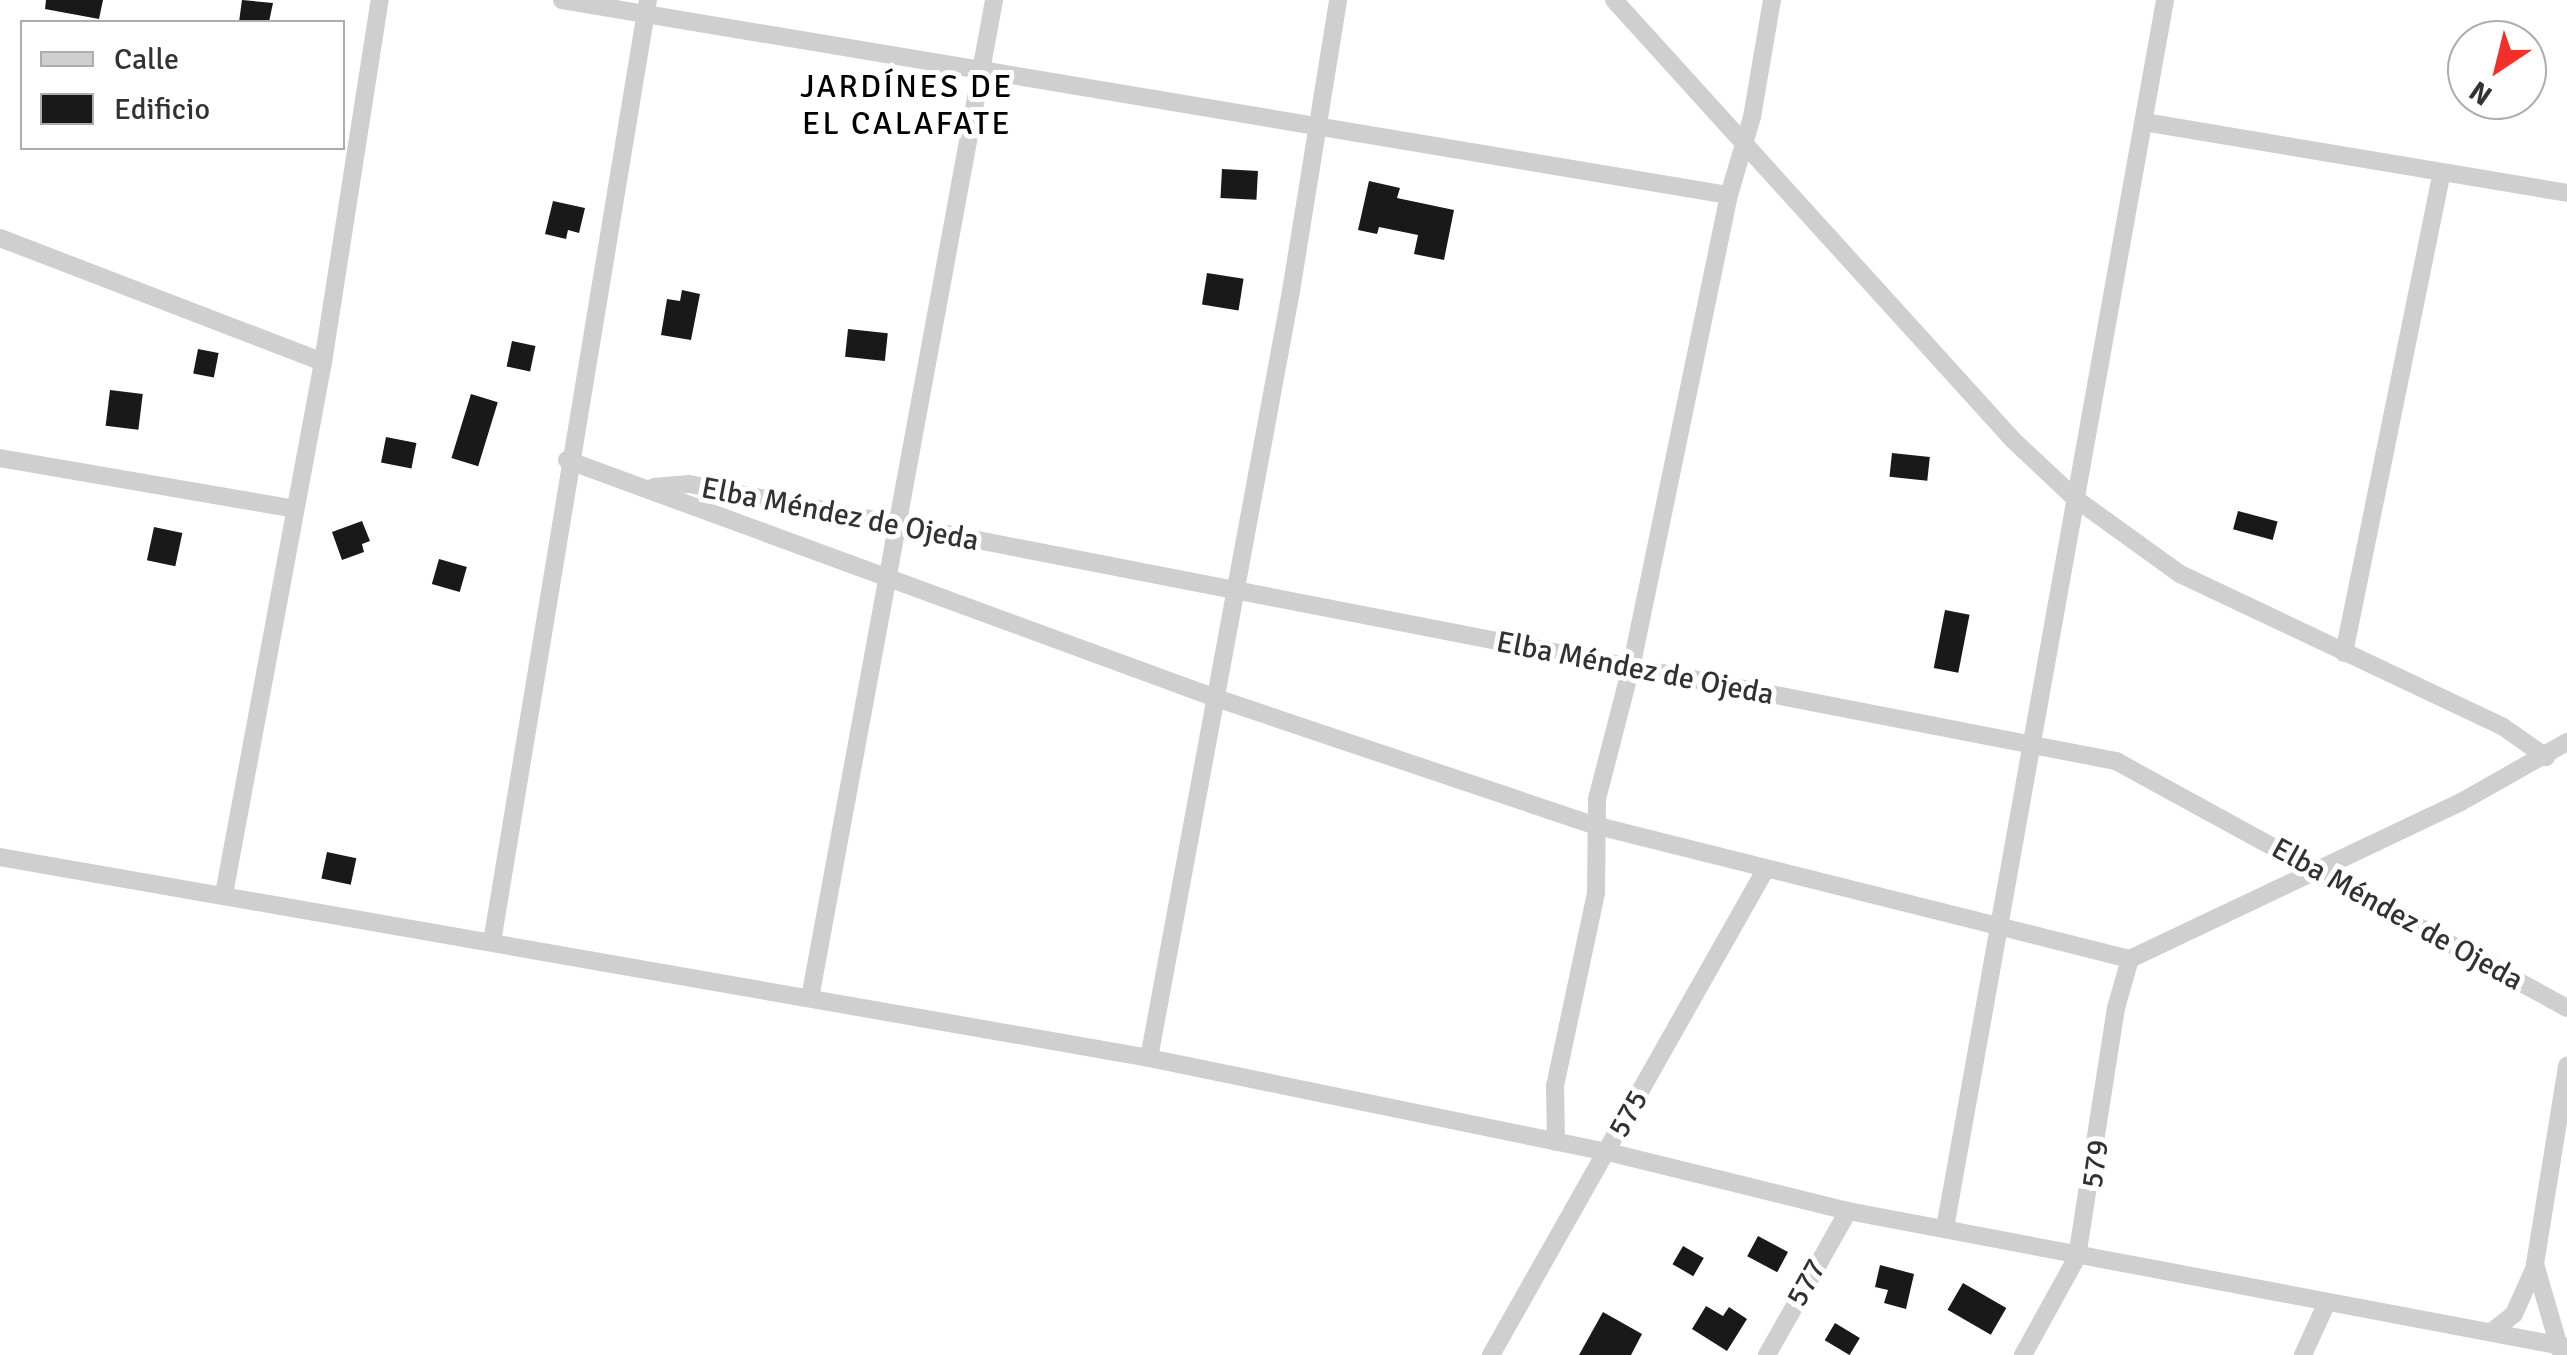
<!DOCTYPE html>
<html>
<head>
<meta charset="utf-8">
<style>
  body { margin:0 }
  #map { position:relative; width:2567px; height:1355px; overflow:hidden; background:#fff; font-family:Signika,sans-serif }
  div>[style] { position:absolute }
  .building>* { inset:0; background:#191919; transform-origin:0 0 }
  .street>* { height:18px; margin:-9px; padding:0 9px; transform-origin:9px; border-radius:9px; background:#cfcfcf }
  span { translate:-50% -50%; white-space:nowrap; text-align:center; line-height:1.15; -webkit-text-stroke:10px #fff; paint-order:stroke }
  .street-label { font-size:30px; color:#323232 }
  .neighbourhood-label { font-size:32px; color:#000; letter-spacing:2.5px }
  .legend { position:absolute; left:20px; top:20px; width:325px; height:130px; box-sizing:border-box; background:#fff; border:2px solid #adadad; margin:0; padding:12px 18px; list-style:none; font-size:30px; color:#323232 }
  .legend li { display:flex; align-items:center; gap:20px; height:50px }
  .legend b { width:50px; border:2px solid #adadad }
  .north { position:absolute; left:2447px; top:20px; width:100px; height:100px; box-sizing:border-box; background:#fff; border:2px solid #adadad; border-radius:50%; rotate:215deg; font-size:28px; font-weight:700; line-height:40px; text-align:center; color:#323232 }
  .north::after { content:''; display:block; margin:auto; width:35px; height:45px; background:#f32f2a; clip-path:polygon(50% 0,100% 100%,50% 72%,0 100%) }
</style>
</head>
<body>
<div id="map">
  <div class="building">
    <i style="clip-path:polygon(46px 0,103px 0,99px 19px,45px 9px)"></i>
    <i style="clip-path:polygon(242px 0,273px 3px,269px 22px,239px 22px)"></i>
    <i style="left:1222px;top:169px;width:36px;height:29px;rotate:3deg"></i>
    <i style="clip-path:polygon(1369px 181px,1400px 188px,1397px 198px,1454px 210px,1444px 260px,1414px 254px,1418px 235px,1379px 227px,1377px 234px,1358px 230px)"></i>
    <i style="clip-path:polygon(553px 201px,585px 208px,579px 233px,568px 230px,566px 239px,545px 234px)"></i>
    <i style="left:1207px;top:273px;width:37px;height:32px;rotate:9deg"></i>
    <i style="clip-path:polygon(682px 290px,700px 294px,691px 340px,661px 335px,667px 299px,680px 301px)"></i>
    <i style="left:848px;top:329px;width:40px;height:28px;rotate:6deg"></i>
    <i style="left:512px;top:341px;width:24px;height:26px;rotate:12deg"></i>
    <i style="left:198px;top:349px;width:21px;height:25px;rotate:11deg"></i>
    <i style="left:110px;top:390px;width:33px;height:36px;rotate:7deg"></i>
    <i style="left:471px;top:394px;width:28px;height:67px;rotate:17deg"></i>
    <i style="left:386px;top:437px;width:31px;height:26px;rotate:11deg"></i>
    <i style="left:1892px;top:453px;width:38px;height:24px;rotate:6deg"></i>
    <i style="left:2238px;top:511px;width:41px;height:19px;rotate:15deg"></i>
    <i style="clip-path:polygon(362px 521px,370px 541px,362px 544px,364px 552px,342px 560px,332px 532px)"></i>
    <i style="left:154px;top:527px;width:29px;height:34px;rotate:12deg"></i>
    <i style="left:439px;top:559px;width:29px;height:26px;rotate:16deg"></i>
    <i style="left:1945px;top:610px;width:25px;height:59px;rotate:11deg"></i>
    <i style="left:327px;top:852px;width:30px;height:27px;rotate:12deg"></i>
    <i style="left:1758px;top:1236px;width:34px;height:23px;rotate:28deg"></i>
    <i style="left:1683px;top:1246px;width:24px;height:21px;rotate:30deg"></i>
    <i style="clip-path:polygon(1880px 1265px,1914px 1274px,1906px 1309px,1884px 1303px,1888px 1290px,1875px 1287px)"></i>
    <i style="left:1963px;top:1283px;width:50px;height:31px;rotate:30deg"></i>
    <i style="clip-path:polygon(1706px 1306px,1723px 1316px,1729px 1307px,1747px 1319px,1727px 1351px,1692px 1329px)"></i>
    <i style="clip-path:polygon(1603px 1312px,1642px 1334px,1631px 1355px,1579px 1355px)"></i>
    <i style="left:1835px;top:1323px;width:29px;height:20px;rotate:31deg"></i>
  </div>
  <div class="street">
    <i style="left:562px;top:0;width:1183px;rotate:9.49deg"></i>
    <i style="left:1614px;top:0;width:595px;rotate:47.79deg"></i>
    <i style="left:2014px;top:441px;width:85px;rotate:43.1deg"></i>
    <i style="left:2076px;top:499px;width:128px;rotate:35.8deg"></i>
    <i style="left:2180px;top:574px;width:356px;rotate:25.3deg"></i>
    <i style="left:2502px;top:726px;width:54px;rotate:35.2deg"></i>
    <i style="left:2144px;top:122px;width:429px;rotate:9.5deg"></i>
    <i style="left:0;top:238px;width:346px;rotate:21deg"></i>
    <i style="left:0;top:458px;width:298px;rotate:9.8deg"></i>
    <i style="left:567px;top:460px;width:688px;rotate:20.15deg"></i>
    <i style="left:1213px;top:697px;width:402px;rotate:18.6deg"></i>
    <i style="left:1594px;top:825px;width:552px;rotate:14.04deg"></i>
    <i style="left:2130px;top:959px;width:366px;rotate:-25.4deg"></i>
    <i style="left:2461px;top:802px;width:122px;rotate:-29.5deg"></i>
    <i style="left:654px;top:487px;width:35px;rotate:-5deg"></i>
    <i style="left:689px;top:484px;width:1454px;rotate:10.99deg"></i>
    <i style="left:2116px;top:761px;width:514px;rotate:28.71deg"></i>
    <i style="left:2344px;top:653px;width:491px;rotate:-78.5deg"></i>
    <i style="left:0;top:857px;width:1166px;rotate:9.92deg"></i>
    <i style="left:1149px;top:1058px;width:469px;rotate:11.6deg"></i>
    <i style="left:1608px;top:1152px;width:247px;rotate:13.8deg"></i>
    <i style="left:1848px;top:1211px;width:732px;rotate:10.71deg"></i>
    <i style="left:224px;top:894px;width:541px;rotate:-79.46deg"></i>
    <i style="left:323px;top:362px;width:366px;rotate:-81.1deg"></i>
    <i style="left:492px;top:942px;width:955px;rotate:-80.6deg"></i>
    <i style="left:810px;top:998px;width:1015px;rotate:-79.55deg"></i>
    <i style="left:1149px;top:1058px;width:780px;rotate:-79.51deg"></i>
    <i style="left:1291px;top:291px;width:295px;rotate:-80.8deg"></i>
    <i style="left:1556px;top:1142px;width:56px;rotate:-91deg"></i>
    <i style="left:1555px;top:1086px;width:197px;rotate:-78deg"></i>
    <i style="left:1596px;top:893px;width:94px;rotate:-89.4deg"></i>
    <i style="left:1597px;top:799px;width:135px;rotate:-75.5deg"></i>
    <i style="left:1631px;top:668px;width:483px;rotate:-78.3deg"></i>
    <i style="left:1729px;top:195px;width:81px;rotate:-73.6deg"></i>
    <i style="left:1752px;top:117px;width:119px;rotate:-80.3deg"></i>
    <i style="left:1945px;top:1228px;width:1248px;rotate:-79.84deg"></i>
    <i style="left:2495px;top:1329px;width:24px;rotate:-38deg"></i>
    <i style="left:2514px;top:1314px;width:49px;rotate:-66deg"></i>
    <i style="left:2560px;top:1350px;width:90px;rotate:-106.2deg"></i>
    <i style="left:2535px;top:1264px;width:201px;rotate:-80.8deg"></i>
    <i style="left:1491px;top:1355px;width:555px;rotate:-60.52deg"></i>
    <i style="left:1767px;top:1355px;width:165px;rotate:-60.6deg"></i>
    <i style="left:2023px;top:1355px;width:112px;rotate:-61.1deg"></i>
    <i style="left:2077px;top:1257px;width:252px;rotate:-81.1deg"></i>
    <i style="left:2116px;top:1008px;width:51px;rotate:-74.1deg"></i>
    <i style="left:2303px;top:1355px;width:58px;rotate:-65.6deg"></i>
  </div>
  <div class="street-label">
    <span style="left:840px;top:515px;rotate:11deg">Elba Méndez de Ojeda</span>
    <span style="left:1635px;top:669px;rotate:11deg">Elba Méndez de Ojeda</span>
    <span style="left:2397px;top:915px;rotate:29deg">Elba Méndez de Ojeda</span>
    <span style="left:1629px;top:1114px;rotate:-61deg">575</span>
    <span style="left:2096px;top:1164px;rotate:-82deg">579</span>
    <span style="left:1807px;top:1283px;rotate:-61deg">577</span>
  </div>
  <div class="neighbourhood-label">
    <span style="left:907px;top:106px">JARDÍNES DE<br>EL CALAFATE</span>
  </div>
  <ul class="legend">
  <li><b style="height:12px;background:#cfcfcf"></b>Calle</li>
  <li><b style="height:28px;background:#191919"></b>Edificio</li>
  </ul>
  <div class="north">N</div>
</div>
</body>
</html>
